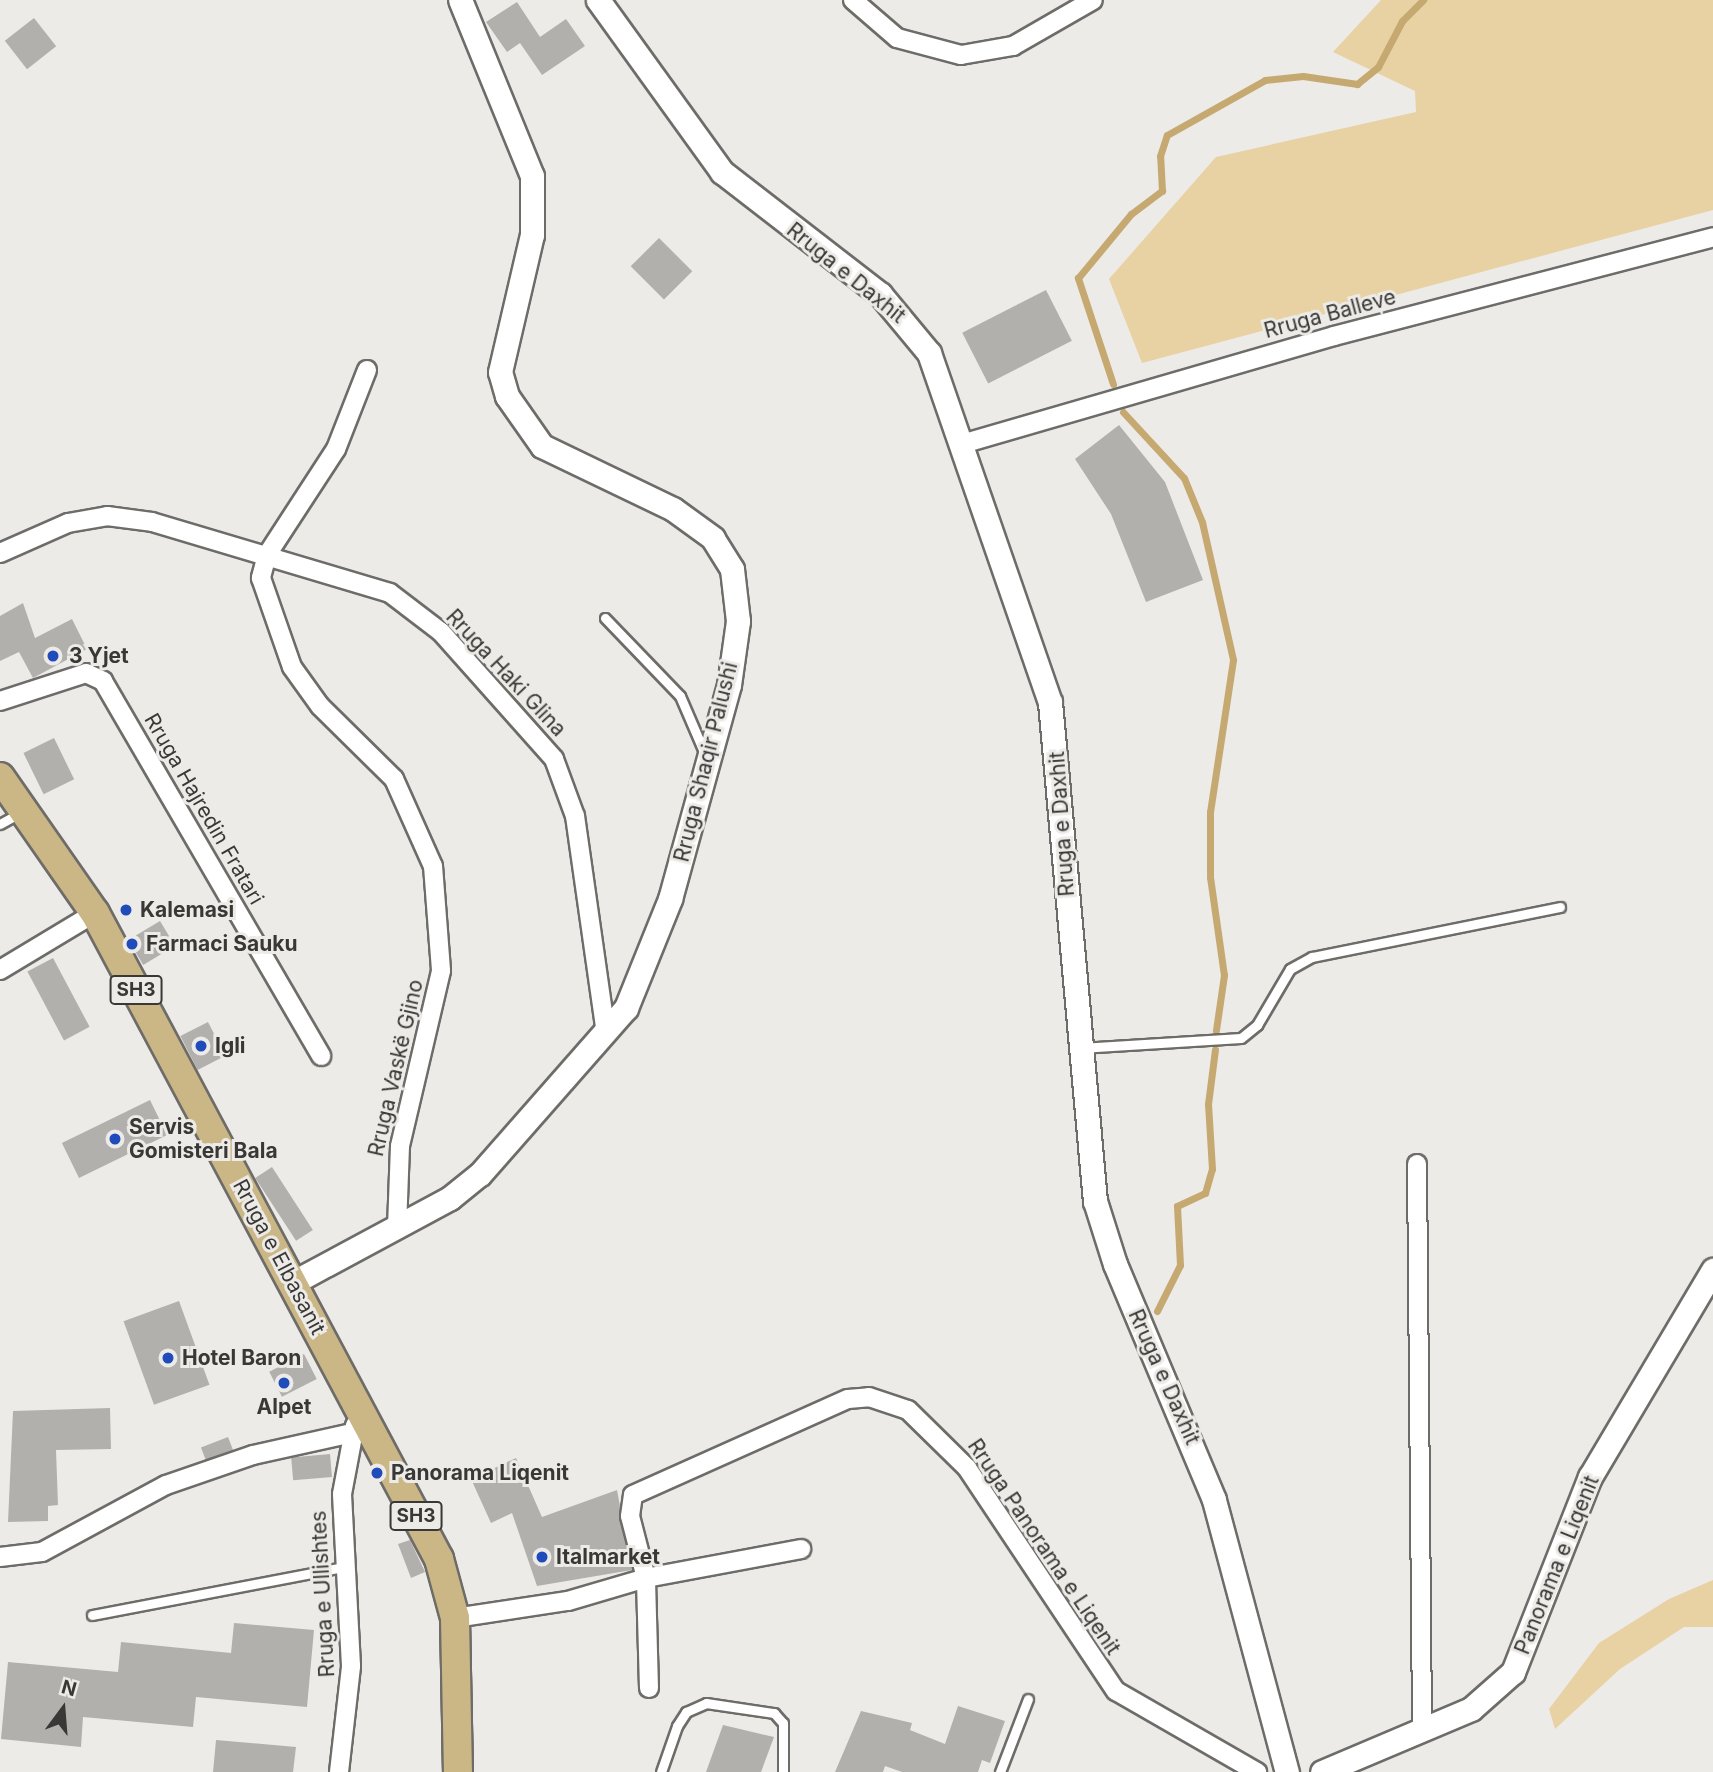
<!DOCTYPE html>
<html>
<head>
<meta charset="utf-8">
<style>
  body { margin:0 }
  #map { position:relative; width:1713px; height:1772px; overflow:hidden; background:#edebe7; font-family:Inter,sans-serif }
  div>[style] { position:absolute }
  .green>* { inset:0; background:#e8d1a3 }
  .stream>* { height:7px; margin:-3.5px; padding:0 3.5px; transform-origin:3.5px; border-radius:3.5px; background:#c6a971 }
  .building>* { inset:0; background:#b2b0ad; transform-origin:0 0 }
  .roads { filter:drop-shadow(2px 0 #6e6c68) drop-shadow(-2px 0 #6e6c68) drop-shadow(0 2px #6e6c68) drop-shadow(0 -2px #6e6c68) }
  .service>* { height:9px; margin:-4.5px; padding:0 4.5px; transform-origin:4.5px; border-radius:4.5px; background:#fff }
  .minor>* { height:18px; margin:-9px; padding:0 9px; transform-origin:9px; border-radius:9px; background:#fff }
  .tertiary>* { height:23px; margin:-11.5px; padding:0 11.5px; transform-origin:11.5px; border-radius:11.5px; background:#fff }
  .primary>* { height:28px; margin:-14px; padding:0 14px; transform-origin:14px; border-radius:14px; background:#cbb686 }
  .dots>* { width:19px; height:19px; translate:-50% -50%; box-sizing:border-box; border:4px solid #edebe7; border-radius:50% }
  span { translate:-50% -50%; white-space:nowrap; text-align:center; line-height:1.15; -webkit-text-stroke:6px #edebe7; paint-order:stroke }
  .shield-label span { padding:2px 5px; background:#edebe7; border:2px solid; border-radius:5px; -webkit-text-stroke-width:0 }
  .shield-label { font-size:19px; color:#393836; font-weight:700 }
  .street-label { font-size:21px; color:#393836 }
  .poi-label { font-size:21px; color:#393836; font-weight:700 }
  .left { translate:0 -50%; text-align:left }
  .north { position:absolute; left:28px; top:1674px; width:70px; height:70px; -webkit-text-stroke:5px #edebe7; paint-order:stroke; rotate:16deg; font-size:19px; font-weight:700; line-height:28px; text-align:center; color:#393836 }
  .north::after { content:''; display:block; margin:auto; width:24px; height:32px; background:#393836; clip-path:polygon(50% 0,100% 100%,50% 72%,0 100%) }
</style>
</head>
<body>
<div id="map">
  <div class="green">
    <i style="clip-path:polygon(1381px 0,1713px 0,1713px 210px,1142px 363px,1109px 279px,1216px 157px,1416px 112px,1415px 91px,1333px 52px)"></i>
    <i style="clip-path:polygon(1713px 1580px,1713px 1627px,1684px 1627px,1620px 1669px,1555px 1729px,1549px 1709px,1599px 1643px,1669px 1599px)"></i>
  </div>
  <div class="stream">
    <i style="left:1113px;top:384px;width:112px;rotate:-108.3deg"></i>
    <i style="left:1078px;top:278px;width:83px;rotate:-50.4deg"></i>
    <i style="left:1131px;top:214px;width:39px;rotate:-37deg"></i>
    <i style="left:1162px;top:191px;width:35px;rotate:-93deg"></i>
    <i style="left:1160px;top:156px;width:22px;rotate:-72deg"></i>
    <i style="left:1167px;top:135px;width:112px;rotate:-29.3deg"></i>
    <i style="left:1265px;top:80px;width:38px;rotate:-6deg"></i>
    <i style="left:1303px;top:76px;width:55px;rotate:8.4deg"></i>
    <i style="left:1357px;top:84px;width:27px;rotate:-39deg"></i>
    <i style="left:1378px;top:67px;width:52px;rotate:-62.4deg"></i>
    <i style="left:1402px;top:21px;width:30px;rotate:-45deg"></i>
    <i style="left:1123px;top:412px;width:90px;rotate:47.3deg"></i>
    <i style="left:1184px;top:478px;width:48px;rotate:67.8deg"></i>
    <i style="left:1202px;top:522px;width:141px;rotate:77.3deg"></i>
    <i style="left:1233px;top:660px;width:154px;rotate:98.6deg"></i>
    <i style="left:1210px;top:812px;width:65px;rotate:90deg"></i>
    <i style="left:1210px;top:877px;width:99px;rotate:81.9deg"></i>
    <i style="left:1224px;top:975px;width:56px;rotate:98.3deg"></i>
    <i style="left:1157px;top:1311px;width:51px;rotate:-63.4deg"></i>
    <i style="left:1180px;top:1265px;width:59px;rotate:-92.9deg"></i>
    <i style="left:1177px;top:1206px;width:31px;rotate:-25deg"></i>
    <i style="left:1205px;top:1193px;width:25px;rotate:-74deg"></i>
    <i style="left:1212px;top:1169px;width:65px;rotate:-93.5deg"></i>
    <i style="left:1208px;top:1104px;width:55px;rotate:-82.7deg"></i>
  </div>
  <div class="building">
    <i style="clip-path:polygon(517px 2px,540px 37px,566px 19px,585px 46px,542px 75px,520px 43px,507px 52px,486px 22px)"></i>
    <i style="left:34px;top:18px;width:36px;height:37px;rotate:52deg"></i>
    <i style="left:659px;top:238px;width:47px;height:40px;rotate:45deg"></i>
    <i style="left:1046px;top:290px;width:57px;height:94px;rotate:63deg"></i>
    <i style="clip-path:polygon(1119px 425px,1165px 482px,1203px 580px,1146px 602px,1111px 514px,1075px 459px)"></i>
    <i style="clip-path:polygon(23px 603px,35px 638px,72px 619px,87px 649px,33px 678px,19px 652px,0 661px,0 616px)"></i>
    <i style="left:54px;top:738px;width:46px;height:34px;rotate:64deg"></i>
    <i style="left:160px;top:921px;width:29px;height:37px;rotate:59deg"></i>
    <i style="left:53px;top:958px;width:78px;height:29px;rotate:62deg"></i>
    <i style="left:208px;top:1022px;width:38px;height:31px;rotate:63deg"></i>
    <i style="left:150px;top:1100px;width:39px;height:98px;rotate:64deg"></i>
    <i style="left:272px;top:1167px;width:75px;height:20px;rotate:57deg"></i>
    <i style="left:179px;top:1301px;width:89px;height:59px;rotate:70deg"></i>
    <i style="left:304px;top:1354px;width:28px;height:39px;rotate:63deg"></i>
    <i style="clip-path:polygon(110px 1408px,111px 1449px,56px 1450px,58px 1505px,48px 1506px,48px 1521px,8px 1522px,13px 1411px)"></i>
    <i style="left:228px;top:1437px;width:14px;height:29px;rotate:69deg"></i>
    <i style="left:330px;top:1454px;width:23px;height:39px;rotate:85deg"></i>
    <i style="clip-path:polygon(516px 1458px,542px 1517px,617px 1490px,632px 1570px,537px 1586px,512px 1513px,491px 1523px,471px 1479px)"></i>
    <i style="clip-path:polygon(410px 1540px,425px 1572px,411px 1578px,398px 1544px)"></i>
    <i style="clip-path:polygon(234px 1623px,314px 1630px,307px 1707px,196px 1697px,193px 1727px,83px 1717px,81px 1747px,1px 1739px,8px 1662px,118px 1672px,121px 1642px,231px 1653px)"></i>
    <i style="clip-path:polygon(958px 1706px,1005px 1721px,990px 1763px,982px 1760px,978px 1772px,902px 1772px,885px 1766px,883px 1772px,835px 1772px,861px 1711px,912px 1723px,910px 1730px,945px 1744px)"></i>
    <i style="clip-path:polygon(723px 1725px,774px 1737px,761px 1772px,706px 1772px)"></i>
    <i style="clip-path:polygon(216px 1740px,296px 1747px,293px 1772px,213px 1772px)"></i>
  </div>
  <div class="roads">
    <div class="service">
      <i style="left:605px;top:618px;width:108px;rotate:46.1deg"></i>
      <i style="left:680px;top:696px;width:63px;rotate:66.7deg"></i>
      <i style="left:0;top:824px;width:23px;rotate:-29deg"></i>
      <i style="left:1080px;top:1048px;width:161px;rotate:-3.6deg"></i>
      <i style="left:1241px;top:1038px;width:21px;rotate:-39deg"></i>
      <i style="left:1257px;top:1025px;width:65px;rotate:-59.5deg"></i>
      <i style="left:1290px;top:969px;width:25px;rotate:-29deg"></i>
      <i style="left:1312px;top:957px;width:253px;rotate:-11.4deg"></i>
      <i style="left:92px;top:1615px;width:256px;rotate:-10.8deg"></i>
      <i style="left:661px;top:1772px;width:49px;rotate:-70.8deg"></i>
      <i style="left:677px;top:1726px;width:17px;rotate:-57deg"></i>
      <i style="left:686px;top:1712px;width:22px;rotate:-24deg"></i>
      <i style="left:706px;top:1703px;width:69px;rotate:8.4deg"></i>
      <i style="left:774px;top:1713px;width:13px;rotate:48deg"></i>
      <i style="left:783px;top:1723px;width:49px;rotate:90deg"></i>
      <i style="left:1000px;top:1772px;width:78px;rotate:-69deg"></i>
    </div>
    <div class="minor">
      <i style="left:853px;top:0;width:58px;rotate:40.8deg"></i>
      <i style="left:897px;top:38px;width:66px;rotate:14.9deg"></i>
      <i style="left:961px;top:55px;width:53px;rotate:-9.8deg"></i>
      <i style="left:1013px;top:46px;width:92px;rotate:-29.9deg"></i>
      <i style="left:367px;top:370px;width:85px;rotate:111.4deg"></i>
      <i style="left:336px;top:449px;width:126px;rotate:123.1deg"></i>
      <i style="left:267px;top:555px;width:24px;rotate:105deg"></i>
      <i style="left:261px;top:578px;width:94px;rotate:70.8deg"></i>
      <i style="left:292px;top:667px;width:48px;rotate:54.3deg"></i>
      <i style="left:320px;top:706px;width:104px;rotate:44.6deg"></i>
      <i style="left:394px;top:779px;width:95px;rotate:65.9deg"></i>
      <i style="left:433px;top:866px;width:105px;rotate:85.6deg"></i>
      <i style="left:441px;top:971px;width:180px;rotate:103.2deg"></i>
      <i style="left:400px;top:1146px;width:82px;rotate:92.1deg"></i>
      <i style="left:962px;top:444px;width:387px;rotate:-16.2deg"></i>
      <i style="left:1334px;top:336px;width:392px;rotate:-14.6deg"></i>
      <i style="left:0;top:553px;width:74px;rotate:-23.8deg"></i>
      <i style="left:68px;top:523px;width:40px;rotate:-10deg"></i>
      <i style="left:107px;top:516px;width:45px;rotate:7.6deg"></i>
      <i style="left:152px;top:522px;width:248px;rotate:16.6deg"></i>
      <i style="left:390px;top:593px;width:64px;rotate:37.4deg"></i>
      <i style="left:441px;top:632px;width:170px;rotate:48.3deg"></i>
      <i style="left:554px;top:759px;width:61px;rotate:69.8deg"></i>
      <i style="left:575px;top:816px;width:221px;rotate:81.9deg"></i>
      <i style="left:0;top:701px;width:90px;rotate:-18deg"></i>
      <i style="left:86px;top:673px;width:19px;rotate:25deg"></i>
      <i style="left:103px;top:681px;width:434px;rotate:59.8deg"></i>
      <i style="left:0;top:970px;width:111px;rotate:-31deg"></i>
      <i style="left:1417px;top:1164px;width:567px;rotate:89.49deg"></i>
      <i style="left:0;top:1557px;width:42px;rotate:-6.8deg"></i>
      <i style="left:42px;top:1552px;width:141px;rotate:-28.4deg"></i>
      <i style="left:166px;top:1485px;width:92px;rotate:-19deg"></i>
      <i style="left:253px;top:1455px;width:101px;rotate:-12.5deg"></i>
      <i style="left:455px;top:1618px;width:114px;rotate:-8.6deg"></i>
      <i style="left:568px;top:1601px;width:81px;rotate:-16.4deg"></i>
      <i style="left:646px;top:1578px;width:158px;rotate:-10.6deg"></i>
      <i style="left:649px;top:1688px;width:110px;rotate:-91.6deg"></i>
      <i style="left:646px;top:1578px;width:64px;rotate:-104.5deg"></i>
      <i style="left:630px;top:1516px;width:21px;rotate:-82deg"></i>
      <i style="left:633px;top:1495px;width:235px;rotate:-24.1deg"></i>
      <i style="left:848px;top:1399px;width:21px;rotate:-5deg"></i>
      <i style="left:869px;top:1397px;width:41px;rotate:18.4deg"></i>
      <i style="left:908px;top:1410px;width:83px;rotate:44.5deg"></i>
      <i style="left:967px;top:1468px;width:268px;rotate:56.3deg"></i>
      <i style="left:1116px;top:1691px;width:163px;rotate:29.9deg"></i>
      <i style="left:339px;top:1772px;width:107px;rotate:-83.5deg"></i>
      <i style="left:351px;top:1666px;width:172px;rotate:-93deg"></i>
      <i style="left:342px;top:1494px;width:70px;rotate:-79.3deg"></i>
    </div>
    <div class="tertiary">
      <i style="left:598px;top:0;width:212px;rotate:54.2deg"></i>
      <i style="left:722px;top:172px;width:200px;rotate:37.7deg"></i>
      <i style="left:880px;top:294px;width:77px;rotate:50.3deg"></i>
      <i style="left:929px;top:353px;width:369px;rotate:70.9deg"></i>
      <i style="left:1050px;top:702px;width:501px;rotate:84.85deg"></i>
      <i style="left:1095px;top:1201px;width:66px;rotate:72.4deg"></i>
      <i style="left:1115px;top:1264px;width:256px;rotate:67.2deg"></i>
      <i style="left:1214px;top:1500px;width:282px;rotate:75deg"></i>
      <i style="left:294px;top:1282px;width:177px;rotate:-28.3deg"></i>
      <i style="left:450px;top:1198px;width:38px;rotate:-39deg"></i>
      <i style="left:480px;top:1174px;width:221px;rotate:-48.7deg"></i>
      <i style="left:626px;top:1008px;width:118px;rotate:-68deg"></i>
      <i style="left:670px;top:899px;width:222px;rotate:-74.6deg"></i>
      <i style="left:729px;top:685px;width:65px;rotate:-82deg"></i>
      <i style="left:738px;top:621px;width:52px;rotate:-96.6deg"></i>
      <i style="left:732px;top:569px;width:36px;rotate:-122deg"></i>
      <i style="left:713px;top:538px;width:49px;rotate:-144.1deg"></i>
      <i style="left:673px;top:509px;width:145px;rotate:-154.3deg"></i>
      <i style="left:542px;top:446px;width:61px;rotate:-125deg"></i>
      <i style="left:507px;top:396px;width:25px;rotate:-106deg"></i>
      <i style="left:500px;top:372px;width:141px;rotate:-76.9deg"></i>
      <i style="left:532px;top:235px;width:59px;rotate:-90deg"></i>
      <i style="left:532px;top:176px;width:190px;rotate:-112.2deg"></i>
      <i style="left:1322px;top:1772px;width:162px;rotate:-22.9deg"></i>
      <i style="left:1471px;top:1709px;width:56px;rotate:-41.4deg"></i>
      <i style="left:1513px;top:1672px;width:210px;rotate:-68.5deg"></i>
      <i style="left:1590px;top:1477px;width:241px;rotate:-59.3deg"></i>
    </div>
    <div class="primary">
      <i style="left:0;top:777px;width:166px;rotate:55.1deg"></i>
      <i style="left:95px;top:913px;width:732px;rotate:61.96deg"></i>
      <i style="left:439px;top:1559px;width:61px;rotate:74.8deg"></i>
      <i style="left:455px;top:1618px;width:154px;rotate:88.9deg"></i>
    </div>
  </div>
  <div class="dots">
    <i style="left:53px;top:656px;background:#1f4cba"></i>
    <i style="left:126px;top:910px;background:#1f4cba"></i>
    <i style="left:132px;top:944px;background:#1f4cba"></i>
    <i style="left:201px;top:1046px;background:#1f4cba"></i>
    <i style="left:115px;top:1139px;background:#1f4cba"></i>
    <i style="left:168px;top:1358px;background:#1f4cba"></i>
    <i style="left:284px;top:1383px;background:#1f4cba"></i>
    <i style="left:377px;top:1473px;background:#1f4cba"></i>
    <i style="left:542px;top:1557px;background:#1f4cba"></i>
  </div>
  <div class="shield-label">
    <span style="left:136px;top:990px">SH3</span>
    <span style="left:416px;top:1516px">SH3</span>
  </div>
  <div class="street-label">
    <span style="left:846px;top:273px;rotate:39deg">Rruga e Daxhit</span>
    <span style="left:1330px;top:314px;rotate:-15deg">Rruga Balleve</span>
    <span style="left:506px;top:673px;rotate:47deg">Rruga Haki Glina</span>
    <span style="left:706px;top:762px;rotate:-76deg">Rruga Shaqir Palushi</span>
    <span style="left:204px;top:809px;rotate:60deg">Rruga Hajredin Fratari</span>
    <span style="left:1062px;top:824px;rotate:-94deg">Rruga e Daxhit</span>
    <span style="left:396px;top:1068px;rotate:-77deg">Rruga Vaskë Gjino</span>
    <span style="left:279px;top:1257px;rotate:62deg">Rruga e Elbasanit</span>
    <span style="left:1164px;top:1377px;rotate:66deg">Rruga e Daxhit</span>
    <span style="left:1044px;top:1547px;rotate:56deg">Rruga Panorama e Liqenit</span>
    <span style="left:1557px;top:1565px;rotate:-68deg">Panorama e Liqenit</span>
    <span style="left:323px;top:1594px;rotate:-93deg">Rruga e Ullishtes</span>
  </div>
  <div class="poi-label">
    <span class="left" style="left:69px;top:656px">3 Yjet</span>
    <span class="left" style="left:140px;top:910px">Kalemasi</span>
    <span class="left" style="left:146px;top:944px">Farmaci Sauku</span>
    <span class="left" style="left:215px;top:1046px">Igli</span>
    <span class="left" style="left:129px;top:1139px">Servis<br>Gomisteri Bala</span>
    <span class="left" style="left:182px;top:1358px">Hotel Baron</span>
    <span style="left:284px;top:1407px">Alpet</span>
    <span class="left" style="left:391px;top:1473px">Panorama Liqenit</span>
    <span class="left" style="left:556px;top:1557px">Italmarket</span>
  </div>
  <div class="north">N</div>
</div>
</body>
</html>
